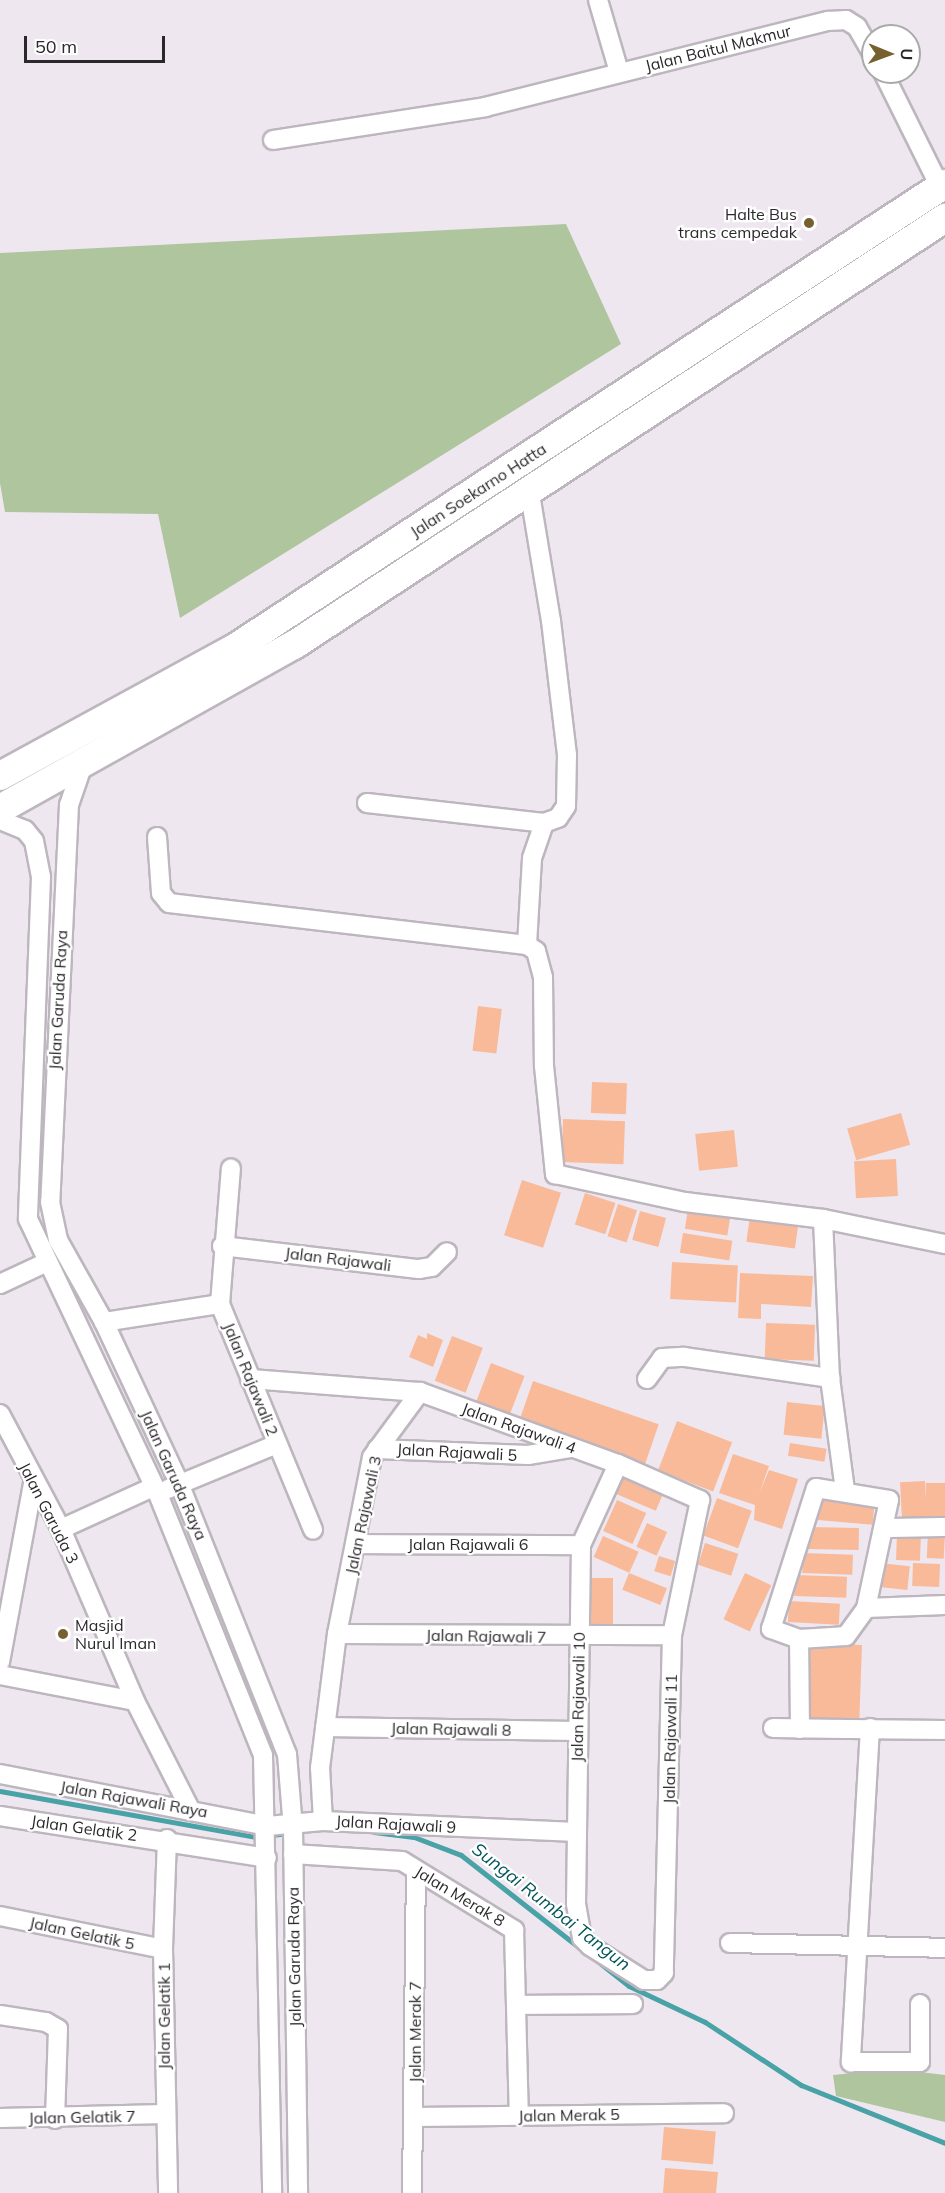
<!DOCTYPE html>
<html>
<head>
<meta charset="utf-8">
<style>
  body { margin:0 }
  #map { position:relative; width:945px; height:2193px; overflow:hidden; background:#efe7f0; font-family:Mulish,sans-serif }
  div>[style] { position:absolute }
  .green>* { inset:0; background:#afc59e }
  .stream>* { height:5px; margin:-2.5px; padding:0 2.5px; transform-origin:2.5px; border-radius:2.5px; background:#48a2a6 }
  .building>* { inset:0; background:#f8ba99; transform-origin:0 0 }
  .roads { filter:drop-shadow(2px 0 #bdb6be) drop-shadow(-2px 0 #bdb6be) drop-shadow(0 2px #bdb6be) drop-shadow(0 -2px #bdb6be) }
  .minor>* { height:18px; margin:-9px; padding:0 9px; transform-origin:9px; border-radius:9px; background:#fff }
  .primary>* { height:28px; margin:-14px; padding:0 14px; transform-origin:14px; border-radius:14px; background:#fff }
  .dots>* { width:16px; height:16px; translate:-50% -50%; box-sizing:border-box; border:3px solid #fff; border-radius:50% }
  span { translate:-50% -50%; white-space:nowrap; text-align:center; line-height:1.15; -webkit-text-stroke:4.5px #fff; paint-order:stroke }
  .street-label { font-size:16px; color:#2b282b }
  .poi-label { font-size:16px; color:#2b282b }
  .right { translate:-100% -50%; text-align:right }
  .left { translate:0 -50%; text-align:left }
  .water-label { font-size:18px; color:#005558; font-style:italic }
  .north { position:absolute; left:861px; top:24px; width:60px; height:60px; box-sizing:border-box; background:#fff; border:2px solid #aaa9aa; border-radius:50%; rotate:91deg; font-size:16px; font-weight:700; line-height:24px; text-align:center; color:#2b282b }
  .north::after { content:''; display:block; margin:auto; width:21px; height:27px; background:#76602f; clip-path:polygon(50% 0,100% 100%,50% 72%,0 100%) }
  .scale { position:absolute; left:24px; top:36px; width:141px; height:27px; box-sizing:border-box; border:3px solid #2b282b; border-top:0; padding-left:8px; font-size:18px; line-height:21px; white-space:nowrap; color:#2b282b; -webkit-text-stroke:4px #fff; paint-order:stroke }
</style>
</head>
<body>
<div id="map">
  <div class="green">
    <i style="clip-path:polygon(566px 224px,621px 344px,180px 618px,158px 514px,5px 512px,0 483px,0 253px)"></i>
    <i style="clip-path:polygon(894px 2069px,945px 2075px,945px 2122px,836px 2096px,833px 2075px)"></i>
  </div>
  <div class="stream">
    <i style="left:0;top:1791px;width:259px;rotate:10.2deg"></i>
    <i style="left:255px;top:1837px;width:35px;rotate:-7deg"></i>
    <i style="left:374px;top:1832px;width:40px;rotate:7.1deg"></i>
    <i style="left:414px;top:1837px;width:50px;rotate:21deg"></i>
    <i style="left:461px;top:1855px;width:152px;rotate:38.1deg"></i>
    <i style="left:591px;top:1956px;width:48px;rotate:38.3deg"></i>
    <i style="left:629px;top:1986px;width:84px;rotate:25.3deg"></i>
    <i style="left:705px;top:2022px;width:115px;rotate:33.3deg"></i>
    <i style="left:801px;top:2085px;width:155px;rotate:21.9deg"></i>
  </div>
  <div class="building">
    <i style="left:478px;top:1006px;width:24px;height:45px;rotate:7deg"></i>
    <i style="left:592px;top:1082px;width:35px;height:31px;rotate:2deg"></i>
    <i style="left:901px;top:1113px;width:33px;height:56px;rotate:74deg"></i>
    <i style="left:563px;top:1119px;width:62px;height:43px;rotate:2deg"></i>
    <i style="left:734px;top:1130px;width:37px;height:39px;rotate:84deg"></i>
    <i style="left:896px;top:1159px;width:37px;height:42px;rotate:87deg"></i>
    <i style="left:522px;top:1180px;width:41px;height:58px;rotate:18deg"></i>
    <i style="left:585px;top:1193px;width:32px;height:33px;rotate:18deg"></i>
    <i style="left:618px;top:1204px;width:20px;height:34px;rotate:18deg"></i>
    <i style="left:688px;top:1209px;width:43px;height:20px;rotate:9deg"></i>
    <i style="left:640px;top:1211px;width:27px;height:30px;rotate:15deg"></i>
    <i style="left:750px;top:1216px;width:49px;height:26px;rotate:8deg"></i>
    <i style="left:683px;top:1233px;width:50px;height:20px;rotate:9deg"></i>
    <i style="left:672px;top:1262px;width:66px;height:37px;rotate:3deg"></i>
    <i style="clip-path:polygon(740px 1273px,813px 1276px,811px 1307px,761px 1304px,761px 1319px,738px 1318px)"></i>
    <i style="left:766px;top:1323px;width:49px;height:36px;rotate:2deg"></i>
    <i style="clip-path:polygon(427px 1333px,443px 1340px,433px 1367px,409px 1357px,418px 1335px,427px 1339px)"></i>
    <i style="left:452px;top:1336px;width:33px;height:48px;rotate:21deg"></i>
    <i style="left:491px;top:1363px;width:36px;height:43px;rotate:21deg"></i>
    <i style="left:533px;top:1381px;width:133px;height:45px;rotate:19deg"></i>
    <i style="left:787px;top:1402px;width:38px;height:33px;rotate:6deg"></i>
    <i style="left:677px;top:1421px;width:59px;height:53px;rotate:21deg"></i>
    <i style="left:790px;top:1443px;width:37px;height:13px;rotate:9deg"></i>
    <i style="clip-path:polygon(733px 1454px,769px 1466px,759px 1494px,769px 1470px,798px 1479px,782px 1529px,754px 1520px,755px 1505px,719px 1493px)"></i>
    <i style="left:626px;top:1471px;width:43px;height:25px;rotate:23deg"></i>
    <i style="left:925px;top:1481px;width:42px;height:25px;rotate:87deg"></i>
    <i style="left:926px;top:1483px;width:19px;height:39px"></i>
    <i style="left:820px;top:1495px;width:55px;height:25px;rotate:5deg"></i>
    <i style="left:717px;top:1498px;width:37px;height:40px;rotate:20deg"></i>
    <i style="left:617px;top:1500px;width:32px;height:34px;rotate:24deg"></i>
    <i style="left:647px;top:1523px;width:22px;height:26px;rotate:24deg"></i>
    <i style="left:808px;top:1527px;width:51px;height:22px;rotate:1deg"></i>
    <i style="left:897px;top:1532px;width:24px;height:28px;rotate:2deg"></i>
    <i style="left:928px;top:1533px;width:17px;height:25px;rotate:3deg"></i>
    <i style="left:603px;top:1536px;width:39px;height:23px;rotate:24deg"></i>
    <i style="left:705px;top:1543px;width:35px;height:23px;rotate:18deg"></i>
    <i style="left:803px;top:1553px;width:50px;height:20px;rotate:2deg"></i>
    <i style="left:659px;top:1556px;width:17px;height:16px;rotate:17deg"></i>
    <i style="left:880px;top:1563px;width:30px;height:24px;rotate:6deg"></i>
    <i style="left:913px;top:1563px;width:27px;height:23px;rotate:2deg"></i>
    <i style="left:629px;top:1573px;width:41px;height:18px;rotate:22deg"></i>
    <i style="left:745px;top:1573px;width:29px;height:51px;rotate:25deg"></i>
    <i style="left:795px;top:1575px;width:52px;height:21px;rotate:2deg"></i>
    <i style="left:587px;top:1578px;width:26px;height:46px"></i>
    <i style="left:789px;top:1601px;width:51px;height:21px;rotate:3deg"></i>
    <i style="left:807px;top:1643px;width:55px;height:76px;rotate:2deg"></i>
    <i style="left:664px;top:2127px;width:52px;height:33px;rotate:5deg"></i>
    <i style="clip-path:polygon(665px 2168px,718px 2172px,716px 2193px,663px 2193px)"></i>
  </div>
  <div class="roads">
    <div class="minor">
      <i style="left:598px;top:0;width:75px;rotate:73.7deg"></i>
      <i style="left:883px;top:72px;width:128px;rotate:63.6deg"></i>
      <i style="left:273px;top:140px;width:215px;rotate:-8.8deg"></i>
      <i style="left:485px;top:107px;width:354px;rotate:-14.1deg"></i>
      <i style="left:828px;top:21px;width:18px;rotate:-3deg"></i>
      <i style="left:846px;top:20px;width:13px;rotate:32deg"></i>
      <i style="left:857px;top:27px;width:32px;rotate:60deg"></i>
      <i style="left:82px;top:767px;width:40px;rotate:108.9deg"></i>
      <i style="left:69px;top:805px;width:397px;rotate:92.7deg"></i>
      <i style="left:50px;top:1202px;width:39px;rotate:78deg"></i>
      <i style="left:58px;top:1240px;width:94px;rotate:60.7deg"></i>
      <i style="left:104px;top:1322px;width:178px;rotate:65deg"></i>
      <i style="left:179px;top:1483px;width:292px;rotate:68.3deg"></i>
      <i style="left:287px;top:1754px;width:74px;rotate:85.4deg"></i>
      <i style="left:293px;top:1828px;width:365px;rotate:89.2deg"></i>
      <i style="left:367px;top:803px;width:178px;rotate:6.4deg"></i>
      <i style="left:544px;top:823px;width:15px;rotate:-20deg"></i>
      <i style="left:558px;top:818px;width:14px;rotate:-56deg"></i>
      <i style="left:566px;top:806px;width:51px;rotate:-88.9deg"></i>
      <i style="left:567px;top:755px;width:135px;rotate:-96.8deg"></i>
      <i style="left:551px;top:621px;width:129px;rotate:-99.4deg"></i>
      <i style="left:0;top:820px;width:27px;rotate:22deg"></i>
      <i style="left:25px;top:830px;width:14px;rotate:51deg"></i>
      <i style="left:34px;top:841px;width:37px;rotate:79deg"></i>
      <i style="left:41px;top:877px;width:342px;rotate:92.2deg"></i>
      <i style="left:28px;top:1219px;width:304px;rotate:64.7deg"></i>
      <i style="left:158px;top:1494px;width:281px;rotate:68.1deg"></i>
      <i style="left:263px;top:1755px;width:438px;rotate:88.8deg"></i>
      <i style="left:157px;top:837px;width:56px;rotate:85.9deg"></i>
      <i style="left:161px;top:893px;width:13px;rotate:51deg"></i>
      <i style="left:169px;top:903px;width:360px;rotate:6.7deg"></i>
      <i style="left:527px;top:945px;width:11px;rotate:34deg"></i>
      <i style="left:536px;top:951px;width:27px;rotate:75deg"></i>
      <i style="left:543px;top:977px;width:89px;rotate:89.4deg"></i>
      <i style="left:544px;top:1066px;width:109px;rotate:84.2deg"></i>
      <i style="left:555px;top:1174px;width:133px;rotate:12.2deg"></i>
      <i style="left:685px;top:1202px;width:139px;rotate:7deg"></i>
      <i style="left:823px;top:1219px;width:125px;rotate:11.6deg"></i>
      <i style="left:527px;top:945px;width:87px;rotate:-86.7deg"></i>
      <i style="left:532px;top:858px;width:37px;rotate:-71deg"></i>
      <i style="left:823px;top:1219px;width:159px;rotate:87.5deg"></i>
      <i style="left:830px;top:1378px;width:114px;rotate:82.4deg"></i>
      <i style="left:222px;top:1246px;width:198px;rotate:6.7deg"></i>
      <i style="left:419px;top:1269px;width:13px;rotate:-9deg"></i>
      <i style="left:432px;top:1267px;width:21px;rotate:-45deg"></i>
      <i style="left:0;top:1284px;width:50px;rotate:-25deg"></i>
      <i style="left:220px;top:1304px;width:136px;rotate:-85.4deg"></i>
      <i style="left:104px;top:1322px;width:117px;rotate:-8.8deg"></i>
      <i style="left:220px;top:1304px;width:244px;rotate:67.6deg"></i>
      <i style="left:250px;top:1379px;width:170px;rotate:4.4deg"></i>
      <i style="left:420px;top:1392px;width:211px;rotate:20deg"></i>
      <i style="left:618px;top:1464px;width:90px;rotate:23.7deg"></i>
      <i style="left:700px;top:1500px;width:138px;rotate:101.7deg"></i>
      <i style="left:672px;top:1635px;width:338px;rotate:91.4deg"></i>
      <i style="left:664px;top:1973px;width:10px;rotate:135deg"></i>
      <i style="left:657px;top:1980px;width:13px;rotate:180deg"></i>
      <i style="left:644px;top:1980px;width:64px;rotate:-147.8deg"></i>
      <i style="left:590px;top:1946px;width:11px;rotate:-135deg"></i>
      <i style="left:582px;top:1938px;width:35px;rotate:-100deg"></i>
      <i style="left:576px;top:1904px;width:359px;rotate:-89.2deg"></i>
      <i style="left:581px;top:1545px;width:89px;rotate:-65.4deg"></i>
      <i style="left:647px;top:1379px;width:26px;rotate:-54deg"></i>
      <i style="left:662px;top:1358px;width:22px;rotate:-3deg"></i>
      <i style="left:684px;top:1357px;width:148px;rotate:8.2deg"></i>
      <i style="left:0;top:1414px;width:130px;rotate:62.1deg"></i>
      <i style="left:61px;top:1529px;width:187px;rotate:66.7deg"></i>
      <i style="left:135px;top:1701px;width:119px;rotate:63deg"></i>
      <i style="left:377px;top:1449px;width:151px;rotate:2.3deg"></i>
      <i style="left:528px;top:1455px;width:44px;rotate:-9.2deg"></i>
      <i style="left:168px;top:1489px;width:118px;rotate:-22.4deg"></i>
      <i style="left:887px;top:1528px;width:58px;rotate:-1deg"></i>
      <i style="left:61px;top:1529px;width:101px;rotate:-24.5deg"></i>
      <i style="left:355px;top:1544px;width:226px;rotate:0.3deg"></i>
      <i style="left:337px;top:1634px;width:335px;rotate:0.2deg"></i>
      <i style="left:799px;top:1639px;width:47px;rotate:-3.7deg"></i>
      <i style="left:846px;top:1636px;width:34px;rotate:-54deg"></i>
      <i style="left:0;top:1662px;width:181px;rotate:-79.5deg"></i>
      <i style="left:0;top:1675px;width:137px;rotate:10.9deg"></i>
      <i style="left:325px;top:1727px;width:251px;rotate:0.9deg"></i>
      <i style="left:773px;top:1728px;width:172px;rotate:0.7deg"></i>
      <i style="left:870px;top:1728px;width:335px;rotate:93.3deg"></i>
      <i style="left:851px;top:2062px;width:69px"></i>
      <i style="left:920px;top:2062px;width:58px;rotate:-90deg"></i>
      <i style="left:800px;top:1729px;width:90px;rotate:-90.6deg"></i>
      <i style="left:799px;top:1639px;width:30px;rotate:-160deg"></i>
      <i style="left:771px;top:1629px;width:148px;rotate:-72.3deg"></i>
      <i style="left:816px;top:1488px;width:74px;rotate:9.3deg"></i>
      <i style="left:889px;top:1500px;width:110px;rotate:102deg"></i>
      <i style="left:866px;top:1608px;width:79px;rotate:-2.2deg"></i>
      <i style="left:0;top:1774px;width:272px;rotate:11deg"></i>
      <i style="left:267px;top:1826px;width:56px;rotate:-5.1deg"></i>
      <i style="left:323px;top:1821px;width:254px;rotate:2.5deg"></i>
      <i style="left:0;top:1816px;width:270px;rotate:8.9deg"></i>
      <i style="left:323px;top:1821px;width:53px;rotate:-93.2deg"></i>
      <i style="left:320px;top:1768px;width:135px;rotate:-82.8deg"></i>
      <i style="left:337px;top:1634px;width:180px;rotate:-78.8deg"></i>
      <i style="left:372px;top:1457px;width:81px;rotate:-53.6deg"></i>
      <i style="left:167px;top:1839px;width:110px;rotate:92.1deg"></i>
      <i style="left:163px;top:1949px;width:244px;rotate:88.8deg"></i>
      <i style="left:293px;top:1854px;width:109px;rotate:3.7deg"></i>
      <i style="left:402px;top:1861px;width:132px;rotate:31.6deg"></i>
      <i style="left:514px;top:1930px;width:185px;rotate:88.5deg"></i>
      <i style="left:0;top:1916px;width:166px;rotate:11.4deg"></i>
      <i style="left:730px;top:1943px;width:215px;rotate:1.3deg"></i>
      <i style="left:519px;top:2005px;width:114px;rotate:-0.5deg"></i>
      <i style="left:0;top:2015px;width:47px;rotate:8.7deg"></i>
      <i style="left:46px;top:2022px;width:14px;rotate:30deg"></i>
      <i style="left:58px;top:2029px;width:90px;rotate:91.9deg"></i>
      <i style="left:415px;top:2117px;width:309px;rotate:-0.7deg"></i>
      <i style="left:0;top:2118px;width:164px;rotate:-1.4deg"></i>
      <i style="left:412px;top:2193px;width:323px;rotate:-89.3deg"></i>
    </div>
    <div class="primary">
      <i style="left:0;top:776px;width:268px;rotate:-28.6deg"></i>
      <i style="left:235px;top:648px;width:848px;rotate:-33.17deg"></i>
      <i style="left:0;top:809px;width:337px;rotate:-29.2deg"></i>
      <i style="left:294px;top:645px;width:779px;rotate:-33.26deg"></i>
    </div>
  </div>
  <div class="dots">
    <i style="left:809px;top:223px;background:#76602f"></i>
    <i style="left:63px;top:1634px;background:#76602f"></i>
  </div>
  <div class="street-label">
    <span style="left:718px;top:48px;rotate:-14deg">Jalan Baitul Makmur</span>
    <span style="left:478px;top:490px;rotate:-33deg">Jalan Soekarno Hatta</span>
    <span style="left:58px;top:1000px;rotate:-87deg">Jalan Garuda Raya</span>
    <span style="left:338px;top:1259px;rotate:7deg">Jalan Rajawali</span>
    <span style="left:251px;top:1379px;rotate:68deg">Jalan Rajawali 2</span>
    <span style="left:519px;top:1428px;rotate:20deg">Jalan Rajawali 4</span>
    <span style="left:457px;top:1452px;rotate:3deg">Jalan Rajawali 5</span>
    <span style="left:174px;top:1475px;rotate:66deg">Jalan Garuda Raya</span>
    <span style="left:49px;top:1513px;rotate:63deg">Jalan Garuda 3</span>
    <span style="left:363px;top:1515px;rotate:-78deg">Jalan Rajawali 3</span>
    <span style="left:468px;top:1544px">Jalan Rajawali 6</span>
    <span style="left:486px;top:1636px;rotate:1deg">Jalan Rajawali 7</span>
    <span style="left:578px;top:1697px;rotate:-89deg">Jalan Rajawali 10</span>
    <span style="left:451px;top:1729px;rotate:1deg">Jalan Rajawali 8</span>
    <span style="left:670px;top:1739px;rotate:-89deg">Jalan Rajawali 11</span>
    <span style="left:134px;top:1799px;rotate:10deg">Jalan Rajawali Raya</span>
    <span style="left:396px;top:1824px;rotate:3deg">Jalan Rajawali 9</span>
    <span style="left:84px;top:1828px;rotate:8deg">Jalan Gelatik 2</span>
    <span style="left:460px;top:1896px;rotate:31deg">Jalan Merak 8</span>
    <span style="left:82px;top:1933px;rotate:12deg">Jalan Gelatik 5</span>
    <span style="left:294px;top:1957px;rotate:-91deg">Jalan Garuda Raya</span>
    <span style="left:164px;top:2016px;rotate:-90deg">Jalan Gelatik 1</span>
    <span style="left:415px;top:2032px;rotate:-90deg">Jalan Merak 7</span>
    <span style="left:569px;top:2115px;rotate:-1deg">Jalan Merak 5</span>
    <span style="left:82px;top:2117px;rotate:-1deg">Jalan Gelatik 7</span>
  </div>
  <div class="poi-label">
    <span class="right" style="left:797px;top:223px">Halte Bus<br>trans cempedak</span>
    <span class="left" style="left:75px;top:1634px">Masjid<br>Nurul Iman</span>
  </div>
  <div class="water-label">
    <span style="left:551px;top:1907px;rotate:38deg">Sungai Rumbai Tangun</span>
  </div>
  <div class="north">U</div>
  <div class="scale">50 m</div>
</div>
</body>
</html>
